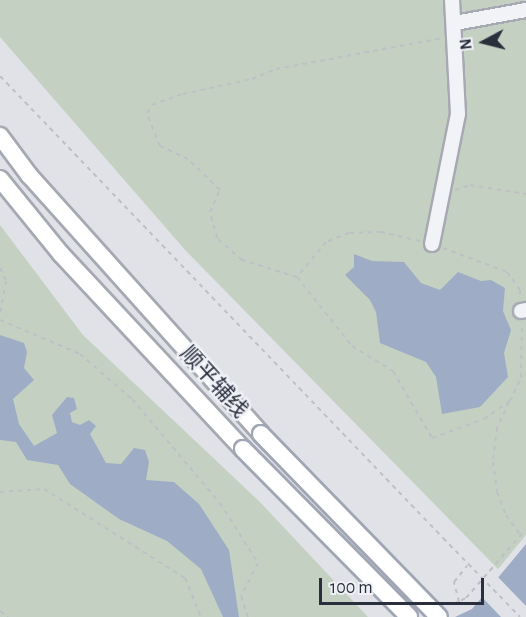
<!DOCTYPE html>
<html>
<head>
<meta charset="utf-8">
<style>
  body { margin:0 }
  #map { position:relative; width:526px; height:617px; overflow:hidden; background:#e0e2e8; font-family:"Alegreya Sans","Noto Sans SC",sans-serif }
  div>[style] { position:absolute }
  .green>* { inset:0; background:#c4d1c2 }
  .water>* { inset:0; background:#9eadc5 }
  .pier>* { inset:0; background:#e0e2e8 }
  .path>* { height:2px; margin-top:-1px; transform-origin:0; background:repeating-linear-gradient(90deg,#bec0c6 0 4.5px,transparent 0 9px) }
  .roads { filter:drop-shadow(2px 0 #a6a9b2) drop-shadow(-2px 0 #a6a9b2) drop-shadow(0 2px #a6a9b2) drop-shadow(0 -2px #a6a9b2) }
  .minor>* { height:14px; margin:-7px; padding:0 7px; transform-origin:7px; border-radius:7px; background:#f2f3f6 }
  .major>* { height:16px; margin:-8px; padding:0 8px; transform-origin:8px; border-radius:8px; background:#fff }
  .path-bridge>* { height:2px; margin-top:-1px; transform-origin:0; background:repeating-linear-gradient(90deg,#bec0c6 0 4.5px,transparent 0 9px) }
  .bridges { filter:drop-shadow(2px 0 #a0a6b3) drop-shadow(-2px 0 #a0a6b3) drop-shadow(0 2px #a0a6b3) drop-shadow(0 -2px #a0a6b3) }
  .major-bridge>* { height:16px; margin:-8px; padding:0 8px; transform-origin:8px; border-radius:8px; background:#fff }
  span { translate:-50% -50%; white-space:nowrap; text-align:center; line-height:1.15; -webkit-text-stroke:5px #eff1f6; paint-order:stroke }
  .street-label { font-size:22px; color:#2a2f3e }
  .north { position:absolute; left:454px; top:12px; width:60px; height:60px; -webkit-text-stroke:4px #eff1f6; paint-order:stroke; rotate:263deg; font-size:16px; font-weight:700; line-height:24px; text-align:center; color:#2a2f3e }
  .north::after { content:''; display:block; margin:auto; width:21px; height:27px; background:#2a2f3e; clip-path:polygon(50% 0,100% 100%,50% 72%,0 100%) }
  .scale { position:absolute; left:319px; top:578px; width:165px; height:27px; box-sizing:border-box; border:3px solid #2a2f3e; border-top:0; padding-left:8px; font-size:18px; line-height:21px; white-space:nowrap; color:#2a2f3e; -webkit-text-stroke:4px #eff1f6; paint-order:stroke }
</style>
</head>
<body>
<div id="map">
  <div class="green">
    <i style="clip-path:polygon(0 0,526px 0,526px 535px,498px 569px,186px 251px,0 37px)"></i>
    <i style="clip-path:polygon(0 225px,83px 335px,260px 502px,368px 617px,0 617px)"></i>
  </div>
  <div class="water">
    <i style="clip-path:polygon(354px 254px,372px 261px,404px 262px,421px 283px,440px 290px,458px 272px,481px 281px,491px 280px,505px 288px,503px 311px,511px 330px,504px 353px,508px 377px,480px 407px,442px 414px,436px 377px,426px 362px,380px 343px,376px 312px,370px 300px,345px 275px,354px 267px)"></i>
    <i style="clip-path:polygon(0 335px,24px 343px,27px 352px,24px 368px,34px 380px,13px 399px,19px 424px,34px 446px,57px 433px,52px 415px,67px 397px,74px 398px,77px 409px,70px 413px,72px 422px,80px 425px,89px 420px,96px 426px,90px 434px,106px 463px,121px 464px,134px 448px,145px 450px,149px 462px,146px 480px,174px 482px,199px 504px,229px 550px,239px 617px,223px 617px,201px 569px,167px 541px,119px 519px,70px 484px,58px 465px,27px 460px,16px 442px,0 440px)"></i>
    <i style="clip-path:polygon(526px 544px,526px 617px,455px 617px,472px 609px)"></i>
  </div>
  <div class="pier">
    <i style="clip-path:polygon(496px 575px,526px 606px,526px 617px,501px 617px,480px 595px)"></i>
  </div>
  <div class="path">
    <i style="left:0;top:76px;width:640px;rotate:46.2deg"></i>
    <i style="left:455px;top:190px;width:16px;rotate:-18deg"></i>
    <i style="left:470px;top:185px;width:57px;rotate:9.1deg"></i>
    <i style="left:420px;top:241px;width:40px;rotate:-167deg"></i>
    <i style="left:381px;top:232px;width:32px;rotate:178deg"></i>
    <i style="left:349px;top:233px;width:25px;rotate:159deg"></i>
    <i style="left:326px;top:242px;width:45px;rotate:129.6deg"></i>
    <i style="left:297px;top:277px;width:58px;rotate:-162.8deg"></i>
    <i style="left:242px;top:260px;width:33px;rotate:-139deg"></i>
    <i style="left:217px;top:238px;width:27px;rotate:-105deg"></i>
    <i style="left:210px;top:212px;width:24px;rotate:-66deg"></i>
    <i style="left:220px;top:190px;width:45px;rotate:-135.9deg"></i>
    <i style="left:188px;top:159px;width:31px;rotate:-155deg"></i>
    <i style="left:160px;top:146px;width:35px;rotate:-112deg"></i>
    <i style="left:147px;top:113px;width:9px;rotate:-58deg"></i>
    <i style="left:152px;top:105px;width:33px;rotate:-20deg"></i>
    <i style="left:183px;top:94px;width:71px;rotate:-12.3deg"></i>
    <i style="left:252px;top:79px;width:26px;rotate:-23deg"></i>
    <i style="left:276px;top:69px;width:170px;rotate:-10.5deg"></i>
    <i style="left:443px;top:248px;width:68px;rotate:20.6deg"></i>
    <i style="left:507px;top:272px;width:22px;rotate:54deg"></i>
    <i style="left:520px;top:290px;width:9px;rotate:90deg"></i>
    <i style="left:0;top:268px;width:14px;rotate:65deg"></i>
    <i style="left:6px;top:281px;width:36px;rotate:100deg"></i>
    <i style="left:297px;top:277px;width:88px;rotate:51.4deg"></i>
    <i style="left:352px;top:346px;width:48px;rotate:31.4deg"></i>
    <i style="left:393px;top:371px;width:78px;rotate:59.8deg"></i>
    <i style="left:432px;top:438px;width:55px;rotate:-20.1deg"></i>
    <i style="left:484px;top:419px;width:32px;rotate:-35deg"></i>
    <i style="left:510px;top:401px;width:26px;rotate:-65deg"></i>
    <i style="left:521px;top:377px;width:55px;rotate:-89deg"></i>
    <i style="left:0;top:320px;width:87px;rotate:23deg"></i>
    <i style="left:80px;top:354px;width:69px;rotate:40.9deg"></i>
    <i style="left:132px;top:399px;width:136px;rotate:49.8deg"></i>
    <i style="left:220px;top:503px;width:71px;rotate:57.7deg"></i>
    <i style="left:258px;top:563px;width:37px;rotate:117deg"></i>
    <i style="left:241px;top:596px;width:22px;rotate:72deg"></i>
    <i style="left:509px;top:402px;width:29px;rotate:115deg"></i>
    <i style="left:497px;top:428px;width:34px;rotate:97deg"></i>
    <i style="left:493px;top:462px;width:30px;rotate:82deg"></i>
    <i style="left:497px;top:492px;width:25px;rotate:69deg"></i>
    <i style="left:506px;top:515px;width:26px;rotate:54deg"></i>
    <i style="left:0;top:492px;width:44px;rotate:-3.9deg"></i>
    <i style="left:44px;top:489px;width:167px;rotate:32.3deg"></i>
    <i style="left:185px;top:578px;width:42px;rotate:67.7deg"></i>
    <i style="left:466px;top:598px;width:91px;rotate:-49deg"></i>
    <i style="left:459px;top:602px;width:21px;rotate:-104deg"></i>
    <i style="left:454px;top:582px;width:21px;rotate:-51deg"></i>
    <i style="left:0;top:611px;width:10px;rotate:37deg"></i>
  </div>
  <div class="roads">
    <div class="minor">
      <i style="left:455px;top:23px;width:72px;rotate:-10.4deg"></i>
      <i style="left:432px;top:244px;width:133px;rotate:-78.7deg"></i>
      <i style="left:458px;top:114px;width:114px;rotate:-93deg"></i>
      <i style="left:521px;top:311px;width:5px;rotate:-11deg"></i>
    </div>
    <div class="major">
      <i style="left:0;top:136px;width:49px;rotate:53.4deg"></i>
      <i style="left:29px;top:175px;width:348px;rotate:48.1deg"></i>
      <i style="left:0;top:179px;width:97px;rotate:50.9deg"></i>
      <i style="left:61px;top:254px;width:267px;rotate:47deg"></i>
    </div>
  </div>
  <div class="path-bridge">
    <i style="left:443px;top:538px;width:110px;rotate:45.7deg"></i>
    <i style="left:453px;top:604px;width:14px;rotate:-25deg"></i>
  </div>
  <div class="bridges">
    <div class="major-bridge">
      <i style="left:261px;top:434px;width:255px;rotate:45.8deg"></i>
      <i style="left:243px;top:449px;width:236px;rotate:45.3deg"></i>
    </div>
  </div>
  <div class="street-label">
    <span style="left:214px;top:382px;rotate:48deg">顺平辅线</span>
  </div>
  <div class="north">N</div>
  <div class="scale">100 m</div>
</div>
</body>
</html>
